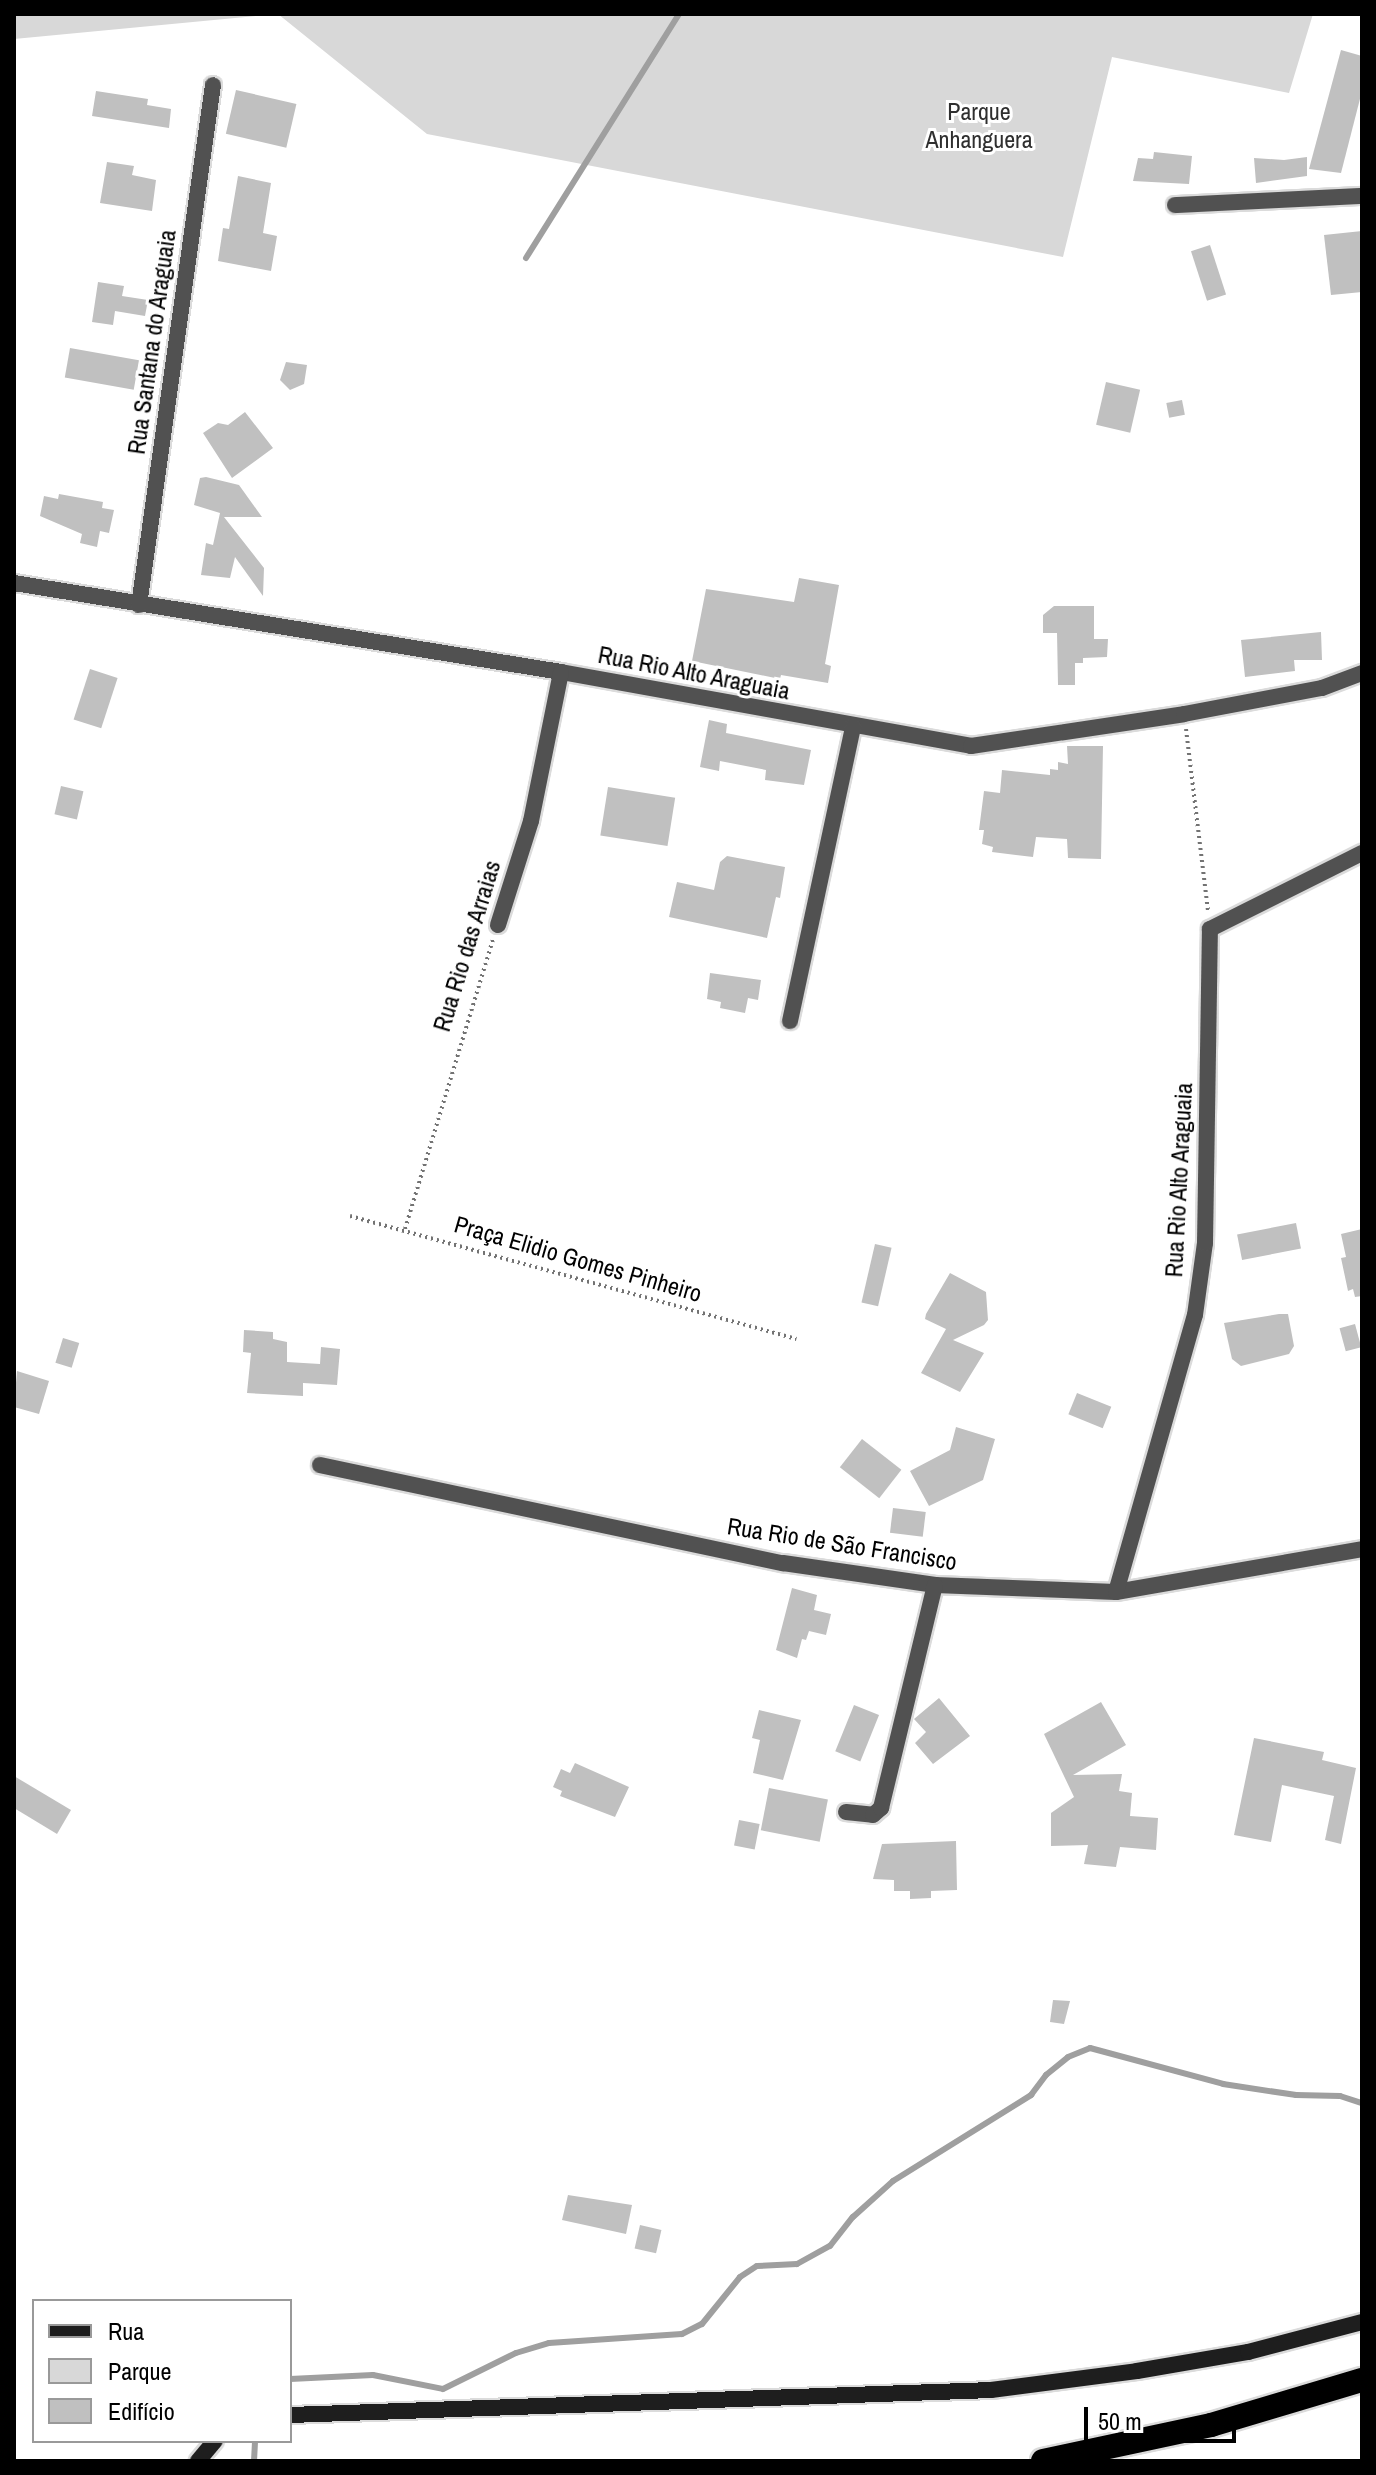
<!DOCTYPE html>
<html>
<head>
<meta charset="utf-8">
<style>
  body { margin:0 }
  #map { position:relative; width:1376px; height:2475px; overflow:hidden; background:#fff; font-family:"Archivo Narrow",sans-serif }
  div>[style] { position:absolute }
  .green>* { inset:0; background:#d8d8d8 }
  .stream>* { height:6px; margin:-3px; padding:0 3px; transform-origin:3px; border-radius:3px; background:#9f9f9f }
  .building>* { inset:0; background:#c0c0c0; transform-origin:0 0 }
  .path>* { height:4px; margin-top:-2px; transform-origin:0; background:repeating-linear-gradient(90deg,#737373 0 2px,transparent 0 6px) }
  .roads { filter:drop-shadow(2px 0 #dbdbdb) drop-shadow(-2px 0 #dbdbdb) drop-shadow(0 2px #dbdbdb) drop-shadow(0 -2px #dbdbdb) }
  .street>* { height:16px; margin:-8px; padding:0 8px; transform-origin:8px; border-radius:8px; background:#515151 }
  .secondary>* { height:16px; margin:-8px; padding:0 8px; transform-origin:8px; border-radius:8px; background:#1e1e1e }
  .highway>* { height:24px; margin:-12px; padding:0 12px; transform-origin:12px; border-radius:12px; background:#000 }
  span { translate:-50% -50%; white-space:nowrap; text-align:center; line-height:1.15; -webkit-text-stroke:6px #fff; paint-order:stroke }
  .park-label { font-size:24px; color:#2f2f2f }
  .street-label { font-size:24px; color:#000 }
  .frame { position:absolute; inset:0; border:16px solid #000; pointer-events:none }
  .legend { position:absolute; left:32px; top:2299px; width:260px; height:144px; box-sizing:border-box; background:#fff; border:2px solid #999; margin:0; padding:10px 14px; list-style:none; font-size:24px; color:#000 }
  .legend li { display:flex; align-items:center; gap:16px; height:40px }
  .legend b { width:40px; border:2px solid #999 }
  .scale { position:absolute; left:1084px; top:2407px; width:152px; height:36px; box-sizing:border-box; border:4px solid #000; border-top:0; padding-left:10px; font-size:24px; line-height:28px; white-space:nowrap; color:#000; -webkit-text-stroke:6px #fff; paint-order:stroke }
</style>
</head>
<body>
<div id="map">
  <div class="green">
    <i style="clip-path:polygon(14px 14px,276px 14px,14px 39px)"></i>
    <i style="clip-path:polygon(278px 14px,1313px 14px,1289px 93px,1112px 57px,1063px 257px,427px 134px)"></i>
  </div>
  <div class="stream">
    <i style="left:526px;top:258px;width:288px;rotate:-57.9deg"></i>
    <i style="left:290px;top:2379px;width:83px;rotate:-2.8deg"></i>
    <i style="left:373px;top:2375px;width:71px;rotate:11.3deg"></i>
    <i style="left:443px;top:2389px;width:81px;rotate:-26.3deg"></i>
    <i style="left:516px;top:2353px;width:34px;rotate:-17deg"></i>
    <i style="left:549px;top:2343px;width:133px;rotate:-3.9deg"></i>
    <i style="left:682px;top:2334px;width:22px;rotate:-27deg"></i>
    <i style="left:702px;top:2324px;width:60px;rotate:-51deg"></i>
    <i style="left:740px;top:2277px;width:20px;rotate:-33deg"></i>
    <i style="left:757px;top:2266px;width:40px;rotate:-2.9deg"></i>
    <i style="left:797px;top:2264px;width:38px;rotate:-29deg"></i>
    <i style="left:830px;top:2246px;width:37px;rotate:-52deg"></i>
    <i style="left:853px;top:2217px;width:54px;rotate:-42deg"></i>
    <i style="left:893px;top:2181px;width:163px;rotate:-31.9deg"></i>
    <i style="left:1031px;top:2095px;width:25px;rotate:-53deg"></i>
    <i style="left:1046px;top:2075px;width:28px;rotate:-39deg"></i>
    <i style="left:1068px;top:2057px;width:24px;rotate:-22deg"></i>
    <i style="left:1090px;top:2048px;width:138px;rotate:15.1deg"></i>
    <i style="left:1223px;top:2084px;width:74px;rotate:8.6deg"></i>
    <i style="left:1296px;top:2095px;width:44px;rotate:1.3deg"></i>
    <i style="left:1340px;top:2096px;width:23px;rotate:18deg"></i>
    <i style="left:254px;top:2461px;width:20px;rotate:-87deg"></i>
  </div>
  <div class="building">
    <i style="clip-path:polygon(1341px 50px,1362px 56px,1362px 91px,1341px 173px,1309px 169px)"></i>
    <i style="left:236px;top:90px;width:62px;height:45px;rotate:13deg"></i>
    <i style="clip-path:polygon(96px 91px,148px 99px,147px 105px,171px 109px,169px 128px,92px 116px)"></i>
    <i style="clip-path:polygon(1154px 152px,1192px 156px,1189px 184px,1133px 181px,1138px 158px,1153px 159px)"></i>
    <i style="clip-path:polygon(1307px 157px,1307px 176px,1256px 183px,1254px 158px,1284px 160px)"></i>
    <i style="clip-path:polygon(107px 162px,134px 166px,132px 175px,156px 180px,152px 211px,100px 203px)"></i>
    <i style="clip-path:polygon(238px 176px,271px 183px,263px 233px,277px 236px,271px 271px,218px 261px,223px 228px,229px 229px)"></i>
    <i style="clip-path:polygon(1362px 231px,1362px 292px,1331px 295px,1324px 235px)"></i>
    <i style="left:1210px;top:245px;width:52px;height:20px;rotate:72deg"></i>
    <i style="clip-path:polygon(98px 282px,124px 286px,122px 296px,148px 300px,145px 316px,115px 311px,113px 325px,92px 322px)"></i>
    <i style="left:70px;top:348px;width:70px;height:30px;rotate:10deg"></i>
    <i style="clip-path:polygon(286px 362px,307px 365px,304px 384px,290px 390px,280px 380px)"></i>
    <i style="left:1106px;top:382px;width:35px;height:44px;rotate:13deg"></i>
    <i style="left:1182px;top:400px;width:15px;height:16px;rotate:79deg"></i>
    <i style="clip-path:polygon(245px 412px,273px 448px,232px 478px,203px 433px,218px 423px,228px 425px)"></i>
    <i style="clip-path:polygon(206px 477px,239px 485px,262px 517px,224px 517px,264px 568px,263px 596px,235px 557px,230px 578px,201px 575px,206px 543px,213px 545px,220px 513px,194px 505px,200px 478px)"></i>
    <i style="clip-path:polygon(59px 494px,103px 502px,102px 508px,114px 510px,109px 533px,100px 531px,97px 547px,80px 543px,82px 534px,40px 516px,44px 496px,58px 499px)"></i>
    <i style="clip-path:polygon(799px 578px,839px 585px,825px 664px,831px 666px,828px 683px,781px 675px,780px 679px,692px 661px,706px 589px,794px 602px)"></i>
    <i style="clip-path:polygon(1054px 606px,1094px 606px,1094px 639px,1108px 639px,1107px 657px,1083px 658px,1083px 663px,1075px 663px,1075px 685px,1058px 685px,1057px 633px,1043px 633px,1043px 615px)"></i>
    <i style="clip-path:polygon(1321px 632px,1322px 660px,1294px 660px,1295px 671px,1245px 677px,1241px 640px)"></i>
    <i style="left:90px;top:669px;width:29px;height:53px;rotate:18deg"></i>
    <i style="clip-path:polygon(709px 720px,727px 724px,726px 733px,811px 750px,804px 785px,765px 780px,766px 770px,720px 761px,719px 771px,700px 767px)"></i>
    <i style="clip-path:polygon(1067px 746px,1103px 746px,1101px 859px,1068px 858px,1067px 839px,1036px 837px,1033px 857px,992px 852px,993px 847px,982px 844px,984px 830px,979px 830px,984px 791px,1000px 793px,1002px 770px,1050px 775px,1050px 769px,1058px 770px,1058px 762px,1068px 764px)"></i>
    <i style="left:61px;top:786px;width:23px;height:29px;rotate:13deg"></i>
    <i style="left:608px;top:787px;width:68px;height:49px;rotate:9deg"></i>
    <i style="clip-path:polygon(727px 856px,785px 867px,780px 898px,776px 897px,767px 938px,669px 917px,677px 882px,714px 890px,720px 862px)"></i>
    <i style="clip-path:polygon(710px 973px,761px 980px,758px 1000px,748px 998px,745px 1013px,720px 1008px,721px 1002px,707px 999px)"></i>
    <i style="left:1296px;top:1223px;width:26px;height:60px;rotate:79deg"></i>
    <i style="clip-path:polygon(1362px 1229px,1362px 1296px,1355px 1297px,1353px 1289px,1348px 1291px,1341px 1258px,1346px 1257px,1341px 1234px)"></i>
    <i style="left:875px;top:1244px;width:17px;height:60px;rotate:13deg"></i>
    <i style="clip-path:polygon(950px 1273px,986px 1292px,988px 1320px,984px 1325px,953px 1340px,984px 1353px,960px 1392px,921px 1373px,946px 1329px,925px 1319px,926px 1314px)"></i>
    <i style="clip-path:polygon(1279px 1314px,1288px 1314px,1294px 1346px,1289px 1354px,1241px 1366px,1232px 1359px,1224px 1323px)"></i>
    <i style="left:1355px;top:1324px;width:24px;height:16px;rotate:75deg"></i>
    <i style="clip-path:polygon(244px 1330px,273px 1332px,273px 1339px,287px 1342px,287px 1362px,320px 1364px,321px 1347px,340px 1349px,337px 1385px,303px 1383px,303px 1396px,247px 1393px,251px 1353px,243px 1352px)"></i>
    <i style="left:63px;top:1338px;width:17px;height:26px;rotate:17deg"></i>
    <i style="clip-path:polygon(17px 1371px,49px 1381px,39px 1414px,14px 1407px)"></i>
    <i style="left:1077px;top:1393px;width:37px;height:23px;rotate:22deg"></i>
    <i style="clip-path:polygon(956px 1427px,995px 1439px,983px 1480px,929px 1506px,910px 1471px,950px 1450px)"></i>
    <i style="left:862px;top:1439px;width:50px;height:36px;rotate:38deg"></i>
    <i style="left:893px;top:1508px;width:33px;height:25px;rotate:7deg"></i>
    <i style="clip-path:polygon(792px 1588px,817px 1595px,814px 1610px,831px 1614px,826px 1635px,809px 1631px,806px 1640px,802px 1639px,797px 1658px,776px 1650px)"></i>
    <i style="clip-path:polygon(939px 1698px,970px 1736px,933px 1764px,915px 1743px,926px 1732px,914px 1719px)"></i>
    <i style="clip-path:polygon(1101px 1702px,1126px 1745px,1073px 1775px,1122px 1774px,1119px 1791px,1132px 1793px,1130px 1816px,1158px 1818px,1156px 1850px,1120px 1847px,1116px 1867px,1084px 1864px,1088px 1845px,1051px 1846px,1051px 1813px,1074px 1797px,1044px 1734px)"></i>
    <i style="left:854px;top:1705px;width:27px;height:50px;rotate:22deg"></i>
    <i style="clip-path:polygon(759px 1710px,801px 1720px,783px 1780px,753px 1773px,760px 1740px,752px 1738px)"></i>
    <i style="clip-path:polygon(1254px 1738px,1324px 1752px,1322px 1760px,1356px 1768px,1341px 1844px,1325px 1840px,1334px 1796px,1282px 1785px,1271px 1842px,1234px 1835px)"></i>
    <i style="clip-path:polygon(575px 1763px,629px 1787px,615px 1817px,560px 1796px,562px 1791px,553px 1787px,561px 1769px,570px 1773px)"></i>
    <i style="clip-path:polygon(14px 1776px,71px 1810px,57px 1834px,14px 1808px)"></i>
    <i style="left:769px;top:1788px;width:60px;height:43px;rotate:11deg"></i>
    <i style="left:739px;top:1820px;width:21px;height:26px;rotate:11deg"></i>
    <i style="clip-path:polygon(956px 1841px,957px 1890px,931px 1891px,931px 1898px,910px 1899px,910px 1891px,894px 1891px,894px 1880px,873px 1879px,882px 1844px)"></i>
    <i style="clip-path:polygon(1053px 2000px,1070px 2001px,1064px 2024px,1050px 2022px)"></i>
    <i style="clip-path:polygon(568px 2195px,632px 2205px,626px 2234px,562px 2220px)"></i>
    <i style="left:640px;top:2225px;width:22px;height:24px;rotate:13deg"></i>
  </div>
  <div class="path">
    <i style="left:1186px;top:729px;width:183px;rotate:83.1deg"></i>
    <i style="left:350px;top:1216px;width:463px;rotate:15.4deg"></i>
    <i style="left:405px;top:1229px;width:303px;rotate:-73.1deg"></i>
  </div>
  <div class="roads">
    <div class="street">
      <i style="left:1175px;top:205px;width:187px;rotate:-2.8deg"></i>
      <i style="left:14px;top:583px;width:554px;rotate:9.24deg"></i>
      <i style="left:561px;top:672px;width:417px;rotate:10.2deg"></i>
      <i style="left:971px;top:746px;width:215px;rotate:-8.5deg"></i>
      <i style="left:1184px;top:714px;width:140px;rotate:-10.7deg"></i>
      <i style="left:1322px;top:688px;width:43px;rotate:-20.6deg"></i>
      <i style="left:139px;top:605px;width:525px;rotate:-81.9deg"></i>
      <i style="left:498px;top:925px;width:109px;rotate:-72.4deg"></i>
      <i style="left:531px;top:821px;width:152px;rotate:-78.6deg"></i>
      <i style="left:790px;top:1021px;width:301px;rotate:-77.9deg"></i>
      <i style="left:320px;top:1465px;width:473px;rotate:12deg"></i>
      <i style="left:783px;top:1563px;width:154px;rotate:8.2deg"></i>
      <i style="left:935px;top:1585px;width:181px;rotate:2.2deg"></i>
      <i style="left:1116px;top:1592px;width:250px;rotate:-9.9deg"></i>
      <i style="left:1116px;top:1592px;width:288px;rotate:-74.1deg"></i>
      <i style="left:1195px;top:1315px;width:73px;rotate:-82.1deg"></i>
      <i style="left:1205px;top:1243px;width:314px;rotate:-89.1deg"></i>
      <i style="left:1210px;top:929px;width:170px;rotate:-26.6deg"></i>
      <i style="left:846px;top:1812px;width:27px;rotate:6deg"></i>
      <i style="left:873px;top:1815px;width:11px;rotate:-41deg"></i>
      <i style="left:881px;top:1808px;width:229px;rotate:-76.4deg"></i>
    </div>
    <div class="secondary">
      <i style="left:290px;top:2415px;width:701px;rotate:-2.04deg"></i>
      <i style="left:991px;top:2390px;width:147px;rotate:-7.4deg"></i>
      <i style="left:1137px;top:2371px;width:113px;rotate:-9.7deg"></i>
      <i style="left:1248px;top:2352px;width:118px;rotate:-14.7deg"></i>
      <i style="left:198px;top:2461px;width:26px;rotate:-50deg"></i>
    </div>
    <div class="highway">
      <i style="left:1043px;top:2461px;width:172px;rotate:-12.1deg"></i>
      <i style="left:1211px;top:2425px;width:158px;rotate:-16.6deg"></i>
    </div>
  </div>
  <div class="park-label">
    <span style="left:979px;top:126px">Parque<br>Anhanguera</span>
  </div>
  <div class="street-label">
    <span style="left:152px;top:342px;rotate:-82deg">Rua Santana do Araguaia</span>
    <span style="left:694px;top:673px;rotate:11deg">Rua Rio Alto Araguaia</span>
    <span style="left:467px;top:946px;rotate:-73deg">Rua Rio das Arraias</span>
    <span style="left:1179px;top:1180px;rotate:-87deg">Rua Rio Alto Araguaia</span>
    <span style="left:578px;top:1259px;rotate:16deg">Praça Elidio Gomes Pinheiro</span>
    <span style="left:842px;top:1544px;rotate:9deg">Rua Rio de São Francisco</span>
  </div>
  <div class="frame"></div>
  <ul class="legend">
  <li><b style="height:10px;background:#1e1e1e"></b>Rua</li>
  <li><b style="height:22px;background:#d8d8d8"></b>Parque</li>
  <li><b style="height:22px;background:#c0c0c0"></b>Edifício</li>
  </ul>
  <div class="scale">50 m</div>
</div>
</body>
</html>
